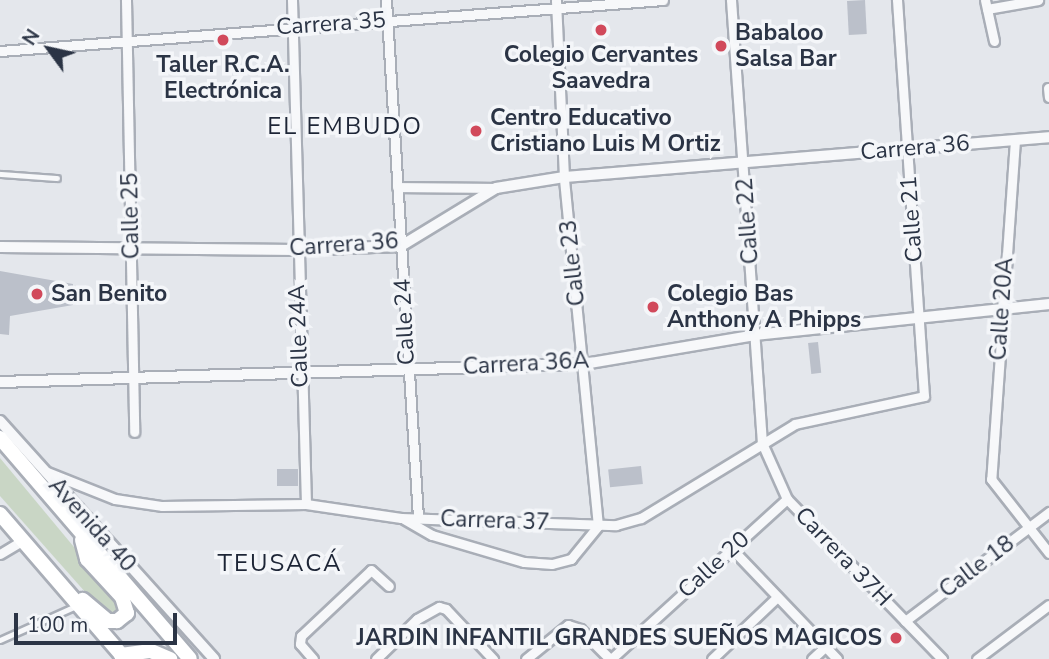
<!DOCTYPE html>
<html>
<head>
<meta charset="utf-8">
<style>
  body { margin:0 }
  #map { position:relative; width:1049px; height:659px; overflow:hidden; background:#e4e7ec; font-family:"Nunito Sans",sans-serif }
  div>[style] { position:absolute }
  .green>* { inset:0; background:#c9d6c5 }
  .building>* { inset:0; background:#bbc0ca; transform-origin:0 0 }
  .roads { filter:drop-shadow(2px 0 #a9aeb7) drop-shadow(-2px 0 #a9aeb7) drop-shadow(0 2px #a9aeb7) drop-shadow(0 -2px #a9aeb7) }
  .service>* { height:4.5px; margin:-2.25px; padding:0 2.25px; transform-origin:2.25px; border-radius:2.25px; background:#f7f8fa }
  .minor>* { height:9px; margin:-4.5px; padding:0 4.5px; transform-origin:4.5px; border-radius:4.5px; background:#f7f8fa }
  .tertiary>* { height:10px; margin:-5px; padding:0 5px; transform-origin:5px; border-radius:5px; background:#f7f8fa }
  .trunk>* { height:14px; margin:-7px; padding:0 7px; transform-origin:7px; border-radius:7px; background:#fff }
  .dots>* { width:19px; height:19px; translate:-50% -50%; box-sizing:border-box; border:4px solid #f4f6f9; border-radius:50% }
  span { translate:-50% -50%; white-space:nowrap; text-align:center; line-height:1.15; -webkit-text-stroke:7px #f4f6f9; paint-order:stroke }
  .street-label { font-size:23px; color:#2b3445 }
  .poi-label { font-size:23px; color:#2b3445; font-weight:700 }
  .left { translate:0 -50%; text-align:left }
  .right { translate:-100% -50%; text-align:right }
  .neighbourhood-label { font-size:24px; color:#1d2536; letter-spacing:2px }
  .north { position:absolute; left:14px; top:14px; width:70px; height:70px; -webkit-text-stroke:5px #f4f6f9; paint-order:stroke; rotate:303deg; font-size:19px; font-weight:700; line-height:28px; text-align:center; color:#2b3445 }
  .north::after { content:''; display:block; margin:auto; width:24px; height:32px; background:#2b3445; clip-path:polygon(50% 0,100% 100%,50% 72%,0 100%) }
  .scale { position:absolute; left:14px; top:613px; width:163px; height:32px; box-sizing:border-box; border:4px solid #2b3445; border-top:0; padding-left:9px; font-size:21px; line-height:24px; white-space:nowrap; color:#2b3445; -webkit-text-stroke:5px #f4f6f9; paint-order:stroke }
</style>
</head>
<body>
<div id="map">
  <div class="green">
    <i style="clip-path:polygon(0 458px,123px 606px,117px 618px,102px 611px,0 496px)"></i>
  </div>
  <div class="building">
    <i style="left:865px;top:0;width:34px;height:18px;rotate:87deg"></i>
    <i style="clip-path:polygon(0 271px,73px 284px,73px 305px,10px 316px,9px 335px,0 334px)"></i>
    <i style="left:818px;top:342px;width:31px;height:10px;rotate:84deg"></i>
    <i style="left:641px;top:466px;width:18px;height:33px;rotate:84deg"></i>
    <i style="left:277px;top:469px;width:21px;height:17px"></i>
  </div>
  <div class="roads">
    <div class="service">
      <i style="left:0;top:174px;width:57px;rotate:4deg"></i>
      <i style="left:0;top:640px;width:83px;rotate:-24.1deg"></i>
    </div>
    <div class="minor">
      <i style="left:126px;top:0;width:432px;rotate:88.9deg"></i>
      <i style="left:292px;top:0;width:504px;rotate:88.41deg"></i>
      <i style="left:386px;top:0;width:519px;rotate:86.46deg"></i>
      <i style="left:731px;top:0;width:444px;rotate:86deg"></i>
      <i style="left:762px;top:443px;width:61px;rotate:65.9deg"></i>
      <i style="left:787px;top:499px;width:223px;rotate:45.9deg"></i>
      <i style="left:985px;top:0;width:42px;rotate:77.6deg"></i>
      <i style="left:987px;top:9px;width:52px;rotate:-10deg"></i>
      <i style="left:0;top:51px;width:665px;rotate:-4.4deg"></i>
      <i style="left:1048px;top:88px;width:9px;rotate:84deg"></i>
      <i style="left:1015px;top:140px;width:340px;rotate:94deg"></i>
      <i style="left:991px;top:479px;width:94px;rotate:51.9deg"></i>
      <i style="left:397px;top:187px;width:99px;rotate:0.6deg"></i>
      <i style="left:47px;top:472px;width:73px;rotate:21.7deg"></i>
      <i style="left:115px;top:499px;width:48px;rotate:8.5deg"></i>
      <i style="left:162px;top:506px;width:144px;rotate:-0.8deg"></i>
      <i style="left:306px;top:504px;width:96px;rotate:8.4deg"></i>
      <i style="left:401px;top:518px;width:215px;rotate:1.9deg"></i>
      <i style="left:616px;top:525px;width:26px;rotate:-16deg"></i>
      <i style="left:641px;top:518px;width:180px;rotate:-31.4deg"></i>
      <i style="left:795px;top:424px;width:132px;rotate:-12.2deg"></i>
      <i style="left:924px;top:396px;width:397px;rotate:-93.9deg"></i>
      <i style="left:404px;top:519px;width:32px;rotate:30deg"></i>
      <i style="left:432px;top:535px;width:96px;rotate:16.4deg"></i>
      <i style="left:524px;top:562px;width:28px;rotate:4deg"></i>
      <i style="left:552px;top:564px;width:20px;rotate:-15deg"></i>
      <i style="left:571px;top:559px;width:43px;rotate:-50.7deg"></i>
      <i style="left:598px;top:526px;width:351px;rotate:-95.6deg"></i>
      <i style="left:564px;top:177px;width:177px;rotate:-92.6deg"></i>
      <i style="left:732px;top:549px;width:152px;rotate:46.3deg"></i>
      <i style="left:0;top:554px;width:27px;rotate:-31deg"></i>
      <i style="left:905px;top:621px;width:181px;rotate:-37.1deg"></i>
      <i style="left:313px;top:659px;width:20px;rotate:-131deg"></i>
      <i style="left:300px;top:644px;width:8px;rotate:-83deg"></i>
      <i style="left:301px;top:636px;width:96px;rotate:-43.3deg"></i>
      <i style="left:371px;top:570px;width:24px;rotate:42deg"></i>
      <i style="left:376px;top:659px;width:57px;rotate:-44.3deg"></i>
      <i style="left:417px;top:619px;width:25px;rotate:-29deg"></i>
      <i style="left:439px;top:607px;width:7px;rotate:16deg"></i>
      <i style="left:446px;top:609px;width:69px;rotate:46.8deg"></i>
      <i style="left:526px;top:659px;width:54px;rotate:-39deg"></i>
      <i style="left:568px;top:625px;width:13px;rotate:18deg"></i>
      <i style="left:580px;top:629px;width:42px;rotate:45deg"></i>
      <i style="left:611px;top:659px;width:238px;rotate:-42.3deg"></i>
      <i style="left:712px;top:659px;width:90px;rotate:-43.6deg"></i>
      <i style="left:812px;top:659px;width:18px;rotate:-43deg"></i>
      <i style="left:977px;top:659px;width:90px;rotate:-36.9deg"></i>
    </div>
    <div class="tertiary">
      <i style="left:0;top:247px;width:296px;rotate:0.6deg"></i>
      <i style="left:296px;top:250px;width:105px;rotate:-2.2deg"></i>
      <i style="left:401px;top:246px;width:111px;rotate:-31.4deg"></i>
      <i style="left:496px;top:188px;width:69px;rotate:-9.2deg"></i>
      <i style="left:564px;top:177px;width:487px;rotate:-4.7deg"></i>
      <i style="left:0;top:382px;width:584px;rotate:-1.77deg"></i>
      <i style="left:584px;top:364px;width:173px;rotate:-9.6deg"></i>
      <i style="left:755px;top:335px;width:296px;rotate:-6deg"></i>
      <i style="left:0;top:421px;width:320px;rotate:48deg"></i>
    </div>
    <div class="trunk">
      <i style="left:0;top:438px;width:291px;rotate:49.3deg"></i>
      <i style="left:0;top:514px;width:191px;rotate:49.2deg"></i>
      <i style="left:82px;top:540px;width:20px;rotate:75deg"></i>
      <i style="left:87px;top:559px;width:52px;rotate:47.4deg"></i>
      <i style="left:122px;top:597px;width:17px;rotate:73deg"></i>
      <i style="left:127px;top:613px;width:13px;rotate:141deg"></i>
      <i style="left:117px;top:621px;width:9px;rotate:180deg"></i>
      <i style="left:108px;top:621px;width:33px;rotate:-140deg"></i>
      <i style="left:121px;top:655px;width:30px;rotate:-8deg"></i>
      <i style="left:151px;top:651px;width:21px;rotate:23deg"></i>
    </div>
  </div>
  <div class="dots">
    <i style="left:601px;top:30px;background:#d1495b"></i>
    <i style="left:223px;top:40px;background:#d1495b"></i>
    <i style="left:721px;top:46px;background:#d1495b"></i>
    <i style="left:476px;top:131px;background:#d1495b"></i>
    <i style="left:37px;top:294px;background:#d1495b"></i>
    <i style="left:653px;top:307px;background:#d1495b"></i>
    <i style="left:896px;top:638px;background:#d1495b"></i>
  </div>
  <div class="street-label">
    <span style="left:331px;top:24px;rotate:-4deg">Carrera 35</span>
    <span style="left:915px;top:148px;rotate:-5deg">Carrera 36</span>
    <span style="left:131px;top:216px;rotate:-91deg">Calle 25</span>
    <span style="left:912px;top:219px;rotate:-94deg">Calle 21</span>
    <span style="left:748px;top:221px;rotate:-94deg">Calle 22</span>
    <span style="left:344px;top:245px;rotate:-4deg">Carrera 36</span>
    <span style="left:573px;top:263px;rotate:-96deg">Calle 23</span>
    <span style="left:1002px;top:309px;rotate:-86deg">Calle 20A</span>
    <span style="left:405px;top:322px;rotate:-93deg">Calle 24</span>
    <span style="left:299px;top:336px;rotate:-92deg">Calle 24A</span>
    <span style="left:526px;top:364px;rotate:-3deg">Carrera 36A</span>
    <span style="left:495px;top:521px;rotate:2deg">Carrera 37</span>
    <span style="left:92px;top:525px;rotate:48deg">Avenida 40</span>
    <span style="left:843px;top:557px;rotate:46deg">Carrera 37H</span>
    <span style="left:714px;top:565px;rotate:-42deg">Calle 20</span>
    <span style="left:977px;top:567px;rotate:-37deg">Calle 18</span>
  </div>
  <div class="poi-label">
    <span class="left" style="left:735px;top:46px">Babaloo<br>Salsa Bar</span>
    <span style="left:601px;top:68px">Colegio Cervantes<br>Saavedra</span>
    <span style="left:223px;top:78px">Taller R.C.A.<br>Electrónica</span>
    <span class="left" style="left:490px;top:131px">Centro Educativo<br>Cristiano Luis M Ortiz</span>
    <span class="left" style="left:51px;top:294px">San Benito</span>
    <span class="left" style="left:667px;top:307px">Colegio Bas<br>Anthony A Phipps</span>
    <span class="right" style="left:882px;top:638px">JARDIN INFANTIL GRANDES SUEÑOS MAGICOS</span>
  </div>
  <div class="neighbourhood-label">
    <span style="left:345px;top:127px">EL EMBUDO</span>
    <span style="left:280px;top:564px">TEUSACÁ</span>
  </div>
  <div class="north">N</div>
  <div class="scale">100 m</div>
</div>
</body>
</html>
